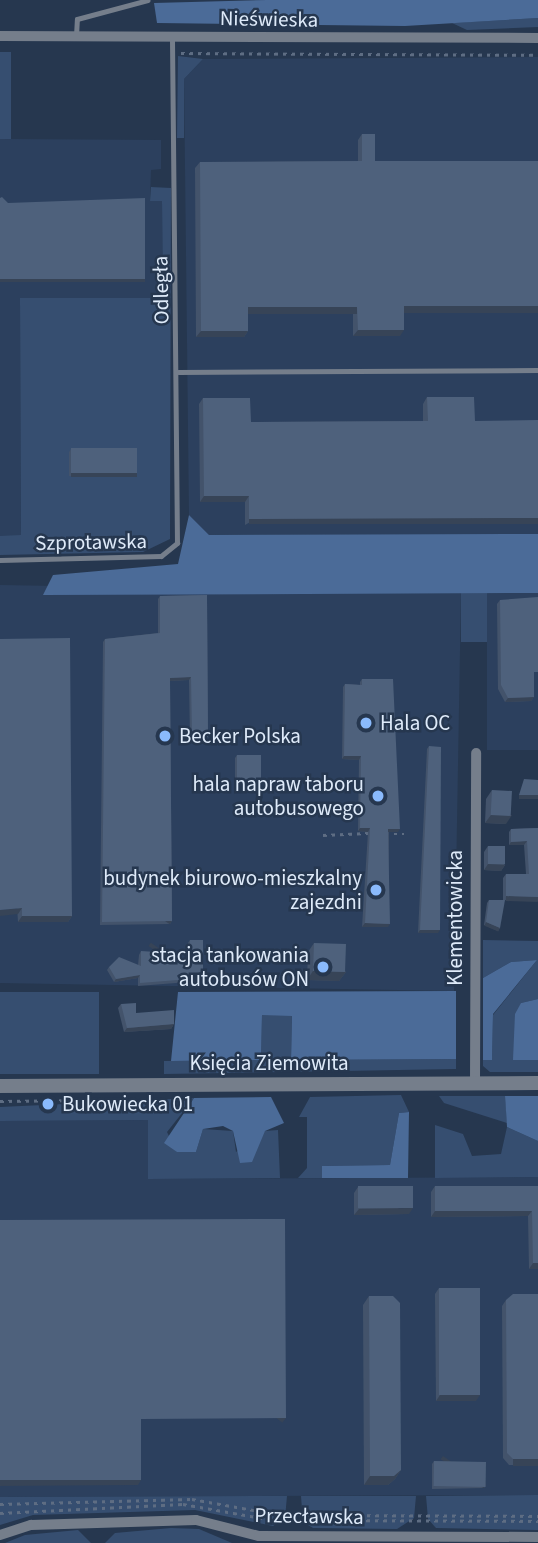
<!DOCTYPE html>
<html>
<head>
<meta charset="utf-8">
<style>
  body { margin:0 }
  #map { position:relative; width:538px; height:1543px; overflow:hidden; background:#26374f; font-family:"Source Sans 3",sans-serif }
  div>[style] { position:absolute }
  .built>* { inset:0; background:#2c405e; transform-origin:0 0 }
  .green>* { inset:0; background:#364e70; transform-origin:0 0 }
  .forest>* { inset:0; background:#4b6b98 }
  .path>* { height:2.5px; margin-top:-1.25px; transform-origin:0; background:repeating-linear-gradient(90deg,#5e6d83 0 3.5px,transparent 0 8.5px) }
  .service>* { height:5px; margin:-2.5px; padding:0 2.5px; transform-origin:2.5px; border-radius:2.5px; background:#757e8b }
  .minor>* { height:10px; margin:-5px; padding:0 5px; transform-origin:5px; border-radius:5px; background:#757e8b }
  .tertiary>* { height:14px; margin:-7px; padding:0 7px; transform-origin:7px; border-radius:7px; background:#757e8b }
  .wall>* { inset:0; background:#43536b }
  .shaded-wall>* { inset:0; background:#374457; transform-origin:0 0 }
  .building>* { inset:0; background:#4e617c; transform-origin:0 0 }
  .dots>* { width:19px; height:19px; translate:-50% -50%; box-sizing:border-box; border:4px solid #26374f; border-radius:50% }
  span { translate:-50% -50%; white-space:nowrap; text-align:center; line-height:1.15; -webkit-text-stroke:5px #26374f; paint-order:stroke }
  .street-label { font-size:21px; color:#deeaf9 }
  .poi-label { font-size:21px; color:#deeaf9 }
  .left { translate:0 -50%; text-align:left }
  .right { translate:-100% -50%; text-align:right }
</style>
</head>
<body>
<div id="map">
  <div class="built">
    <i style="clip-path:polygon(538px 57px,538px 534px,209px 535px,189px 515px,184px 79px,203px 59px)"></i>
    <i style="clip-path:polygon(0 139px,161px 140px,161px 169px,151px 170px,150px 200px,162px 201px,163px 298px,20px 299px,21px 536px,0 536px)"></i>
    <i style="left:461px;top:593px;width:398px;height:461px;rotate:91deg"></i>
    <i style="left:487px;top:593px;width:51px;height:157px"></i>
    <i style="clip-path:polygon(148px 1120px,148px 1179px,538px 1177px,538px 1495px,0 1497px,0 1121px)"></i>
  </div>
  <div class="green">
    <i style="clip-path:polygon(538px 18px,538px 27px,467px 30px,452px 23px)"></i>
    <i style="left:0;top:52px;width:11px;height:87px"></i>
    <i style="clip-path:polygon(178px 56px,203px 59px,184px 79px,184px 138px,177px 138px)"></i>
    <i style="clip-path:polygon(151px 187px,171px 188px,170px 539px,143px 552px,0 555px,0 536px,21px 535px,20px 298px,163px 298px,162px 201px,150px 201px)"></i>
    <i style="left:461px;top:593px;width:26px;height:49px"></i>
    <i style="clip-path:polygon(483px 940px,538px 941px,538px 999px,521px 1003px,514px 1060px,538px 1060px,538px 1072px,490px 1072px,483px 1066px,483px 1060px,492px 1059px,493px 1015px,537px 960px,511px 962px,483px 978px)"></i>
    <i style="left:99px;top:992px;width:82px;height:99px;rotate:90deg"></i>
    <i style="clip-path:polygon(262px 1015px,292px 1015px,291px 1060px,456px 1059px,456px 1069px,164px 1074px,164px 1061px,261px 1060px)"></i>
    <i style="clip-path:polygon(401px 1095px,409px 1112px,399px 1113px,390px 1165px,322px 1166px,322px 1178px,298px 1178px,307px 1168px,307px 1117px,299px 1117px,310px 1097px)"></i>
    <i style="clip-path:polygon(439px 1096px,505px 1096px,507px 1123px,444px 1103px)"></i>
    <i style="clip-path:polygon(194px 1098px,167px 1132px,177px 1152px,196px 1152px,203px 1129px,233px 1131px,236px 1152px,265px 1131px,278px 1130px,280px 1178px,148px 1179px,148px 1120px,0 1121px,0 1107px)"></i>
    <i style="clip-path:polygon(435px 1125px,463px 1134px,472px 1156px,501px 1154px,507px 1127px,538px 1141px,538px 1177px,435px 1178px)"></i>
    <i style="clip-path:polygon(538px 1495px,538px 1530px,436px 1528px,428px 1519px,426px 1496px)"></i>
    <i style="clip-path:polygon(287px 1496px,285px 1518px,273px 1526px,195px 1510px,33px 1515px,0 1525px,0 1497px)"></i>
    <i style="clip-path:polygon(301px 1496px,416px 1496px,414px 1518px,397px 1529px,313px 1528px,303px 1522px)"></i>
    <i style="clip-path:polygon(171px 1528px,199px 1529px,232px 1543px,105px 1543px,115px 1533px)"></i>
    <i style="clip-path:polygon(78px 1530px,91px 1543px,5px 1543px,25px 1535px)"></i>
  </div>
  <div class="forest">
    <i style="clip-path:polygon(267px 0,538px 0,538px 18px,405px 26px,157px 23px,154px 3px)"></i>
    <i style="clip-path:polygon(189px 515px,209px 535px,538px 534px,538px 593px,43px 595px,53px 575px,178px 564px)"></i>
    <i style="clip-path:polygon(537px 960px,493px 1014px,492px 1060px,483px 1060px,483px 978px,511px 962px)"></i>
    <i style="clip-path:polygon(456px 991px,456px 1059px,291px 1060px,292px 1016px,262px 1015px,261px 1060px,171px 1061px,178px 992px)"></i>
    <i style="clip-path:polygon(538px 999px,538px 1060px,513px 1060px,515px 1014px,521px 1003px)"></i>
    <i style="clip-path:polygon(505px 1096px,538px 1096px,538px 1141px,507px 1127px)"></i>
    <i style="clip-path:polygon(271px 1097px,284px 1123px,265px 1131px,252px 1162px,240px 1163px,233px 1131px,223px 1126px,203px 1129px,196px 1152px,177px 1152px,164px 1143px,194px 1098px)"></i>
    <i style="clip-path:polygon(409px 1112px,408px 1178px,322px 1178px,322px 1166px,390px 1165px,399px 1113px)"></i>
  </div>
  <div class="path">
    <i style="left:181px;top:53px;width:357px;rotate:0.3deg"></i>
    <i style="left:385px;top:834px;width:19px"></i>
    <i style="left:323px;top:835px;width:45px;rotate:-2.5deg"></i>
    <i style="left:0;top:1101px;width:88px;rotate:-0.7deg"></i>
    <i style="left:0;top:1504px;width:192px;rotate:-1.5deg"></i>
    <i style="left:192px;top:1499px;width:91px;rotate:10.1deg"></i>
    <i style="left:282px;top:1515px;width:256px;rotate:0.2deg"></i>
    <i style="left:0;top:1513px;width:183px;rotate:-2.8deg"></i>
    <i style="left:183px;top:1504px;width:91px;rotate:10.1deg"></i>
    <i style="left:273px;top:1520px;width:265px;rotate:0.2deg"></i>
  </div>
  <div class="service">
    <i style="left:76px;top:36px;width:17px;rotate:-87deg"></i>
    <i style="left:77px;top:19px;width:73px;rotate:-15deg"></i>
    <i style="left:178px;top:372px;width:360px;rotate:-0.3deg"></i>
    <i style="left:0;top:560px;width:161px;rotate:-1.4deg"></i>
    <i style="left:161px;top:556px;width:21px;rotate:-39deg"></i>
    <i style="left:177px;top:543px;width:506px;rotate:-90.57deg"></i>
  </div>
  <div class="minor">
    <i style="left:0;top:36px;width:538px;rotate:0.21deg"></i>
    <i style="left:475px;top:1083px;width:330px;rotate:-89.8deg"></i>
    <i style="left:0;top:1535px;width:33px;rotate:-18deg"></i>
    <i style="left:31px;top:1525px;width:165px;rotate:-1.7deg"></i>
    <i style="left:196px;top:1520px;width:65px;rotate:14.3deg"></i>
    <i style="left:259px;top:1536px;width:279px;rotate:0.2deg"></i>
  </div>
  <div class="tertiary">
    <i style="left:0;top:1086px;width:538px;rotate:-0.32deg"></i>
  </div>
  <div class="wall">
    <i style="clip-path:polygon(362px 134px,375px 161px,404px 312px,400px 336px,353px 336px,353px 313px,248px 313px,248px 331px,244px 337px,196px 337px,195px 168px,200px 162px,358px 161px,358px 140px)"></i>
    <i style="clip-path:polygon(427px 397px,474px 397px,245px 525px,245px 502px,200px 502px,199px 404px,203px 398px,251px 422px,423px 421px,423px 404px)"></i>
    <i style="clip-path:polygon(71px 449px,137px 473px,135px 476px,69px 476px,69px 452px)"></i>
    <i style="clip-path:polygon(207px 595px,208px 737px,206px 740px,190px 740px,189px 680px,170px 681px,172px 921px,170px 924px,100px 925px,103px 642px,105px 639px,158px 633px,158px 599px,160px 596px)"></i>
    <i style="clip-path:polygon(500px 600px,534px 676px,534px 697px,531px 701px,505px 702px,498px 689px,497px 604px)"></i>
    <i style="clip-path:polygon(0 639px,72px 916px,68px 922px,18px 922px)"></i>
    <i style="clip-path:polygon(362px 679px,398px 832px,389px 832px,388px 927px,362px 927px,368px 832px,358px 831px,359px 760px,342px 759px,343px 687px,345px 684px,360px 685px,360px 682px)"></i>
    <i style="clip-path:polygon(429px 746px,438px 933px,418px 933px,427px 749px)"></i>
    <i style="clip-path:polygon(237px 755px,259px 788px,235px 788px,235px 758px)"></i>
    <i style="clip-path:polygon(492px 790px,506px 824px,485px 823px,486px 799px)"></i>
    <i style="clip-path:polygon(538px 828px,538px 901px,503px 900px,503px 878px,506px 874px,526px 874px,524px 845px,509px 845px,509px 832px,511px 829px)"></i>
    <i style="clip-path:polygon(488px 846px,505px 865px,501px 871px,484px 870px,484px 852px)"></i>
    <i style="clip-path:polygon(489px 900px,500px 928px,498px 931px,484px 925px,487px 903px)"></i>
    <i style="clip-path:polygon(190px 940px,203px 978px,201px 981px,138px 986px,138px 978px,114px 982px,107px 970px,109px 967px,138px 965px,139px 955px,141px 951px,155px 960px,188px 959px,188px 943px)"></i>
    <i style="clip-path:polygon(314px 943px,346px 972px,339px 981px,307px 980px,308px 952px)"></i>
    <i style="clip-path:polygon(121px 1004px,136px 1013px,174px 1024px,171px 1029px,124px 1032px,118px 1008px)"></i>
    <i style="clip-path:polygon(435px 1186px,538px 1186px,538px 1269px,529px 1269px,528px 1216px,431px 1217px,431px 1192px)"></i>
    <i style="clip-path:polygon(358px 1187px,409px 1214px,354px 1215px,354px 1193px)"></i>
    <i style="clip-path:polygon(439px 1288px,476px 1401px,436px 1401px,435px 1294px)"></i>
    <i style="clip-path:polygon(369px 1296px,401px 1470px,395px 1479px,388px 1485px,364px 1485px,363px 1305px)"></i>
    <i style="clip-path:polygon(506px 1300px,538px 1465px,509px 1465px,503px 1458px,502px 1306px)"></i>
    <i style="clip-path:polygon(434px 1461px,486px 1485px,484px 1488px,432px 1489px,432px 1464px)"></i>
  </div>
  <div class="shaded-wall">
    <i style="left:0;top:279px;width:145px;height:3px"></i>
    <i style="left:404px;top:306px;width:134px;height:7px"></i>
    <i style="left:248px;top:307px;width:109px;height:7px"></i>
    <i style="clip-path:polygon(358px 330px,404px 330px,400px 336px,353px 336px)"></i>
    <i style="clip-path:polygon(201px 331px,248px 331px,244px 337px,196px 337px)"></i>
    <i style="left:71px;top:473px;width:66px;height:4px"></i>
    <i style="clip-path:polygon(204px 496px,249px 496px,245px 502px,200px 502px)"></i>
    <i style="left:538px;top:518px;width:6px;height:289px;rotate:90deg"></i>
    <i style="clip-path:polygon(191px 677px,189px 680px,168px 681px,170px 678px)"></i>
    <i style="clip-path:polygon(534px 697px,531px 701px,505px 702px,508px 698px)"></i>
    <i style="clip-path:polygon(192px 737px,208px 737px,206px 740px,190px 740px)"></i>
    <i style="clip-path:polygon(344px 756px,361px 756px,359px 760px,342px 759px)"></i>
    <i style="clip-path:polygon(237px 785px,261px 785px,259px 788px,235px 788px)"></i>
    <i style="left:519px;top:795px;width:19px;height:4px"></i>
    <i style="clip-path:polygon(491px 815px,512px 815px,506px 824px,485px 823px)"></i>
    <i style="clip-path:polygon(360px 828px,370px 828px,368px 832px,358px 831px)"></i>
    <i style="clip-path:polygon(388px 829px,400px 829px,398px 832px,386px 832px)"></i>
    <i style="clip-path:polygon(527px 841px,524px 845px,509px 845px,511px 842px)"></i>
    <i style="clip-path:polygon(488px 864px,505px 865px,501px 871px,484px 870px)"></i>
    <i style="left:506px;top:896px;width:32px;height:5px;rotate:2deg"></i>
    <i style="clip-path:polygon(22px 908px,18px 914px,0 916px,0 910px)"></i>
    <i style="clip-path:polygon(22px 916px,72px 916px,68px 922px,18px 922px)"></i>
    <i style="left:172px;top:921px;width:4px;height:70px;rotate:124deg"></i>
    <i style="left:486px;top:922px;width:15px;height:4px;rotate:23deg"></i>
    <i style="clip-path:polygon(365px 923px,390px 924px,388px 927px,362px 927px)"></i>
    <i style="clip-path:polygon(420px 930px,440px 930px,438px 933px,418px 933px)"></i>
    <i style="clip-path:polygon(313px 971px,346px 972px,339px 981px,307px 980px)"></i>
    <i style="clip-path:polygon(140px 975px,138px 978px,114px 982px,116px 979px)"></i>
    <i style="left:203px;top:978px;width:4px;height:63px;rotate:124deg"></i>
    <i style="clip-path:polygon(174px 1024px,171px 1029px,124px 1032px,127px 1028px)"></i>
    <i style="clip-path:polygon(413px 1208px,409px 1214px,354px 1215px,359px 1209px)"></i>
    <i style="clip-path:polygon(435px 1211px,532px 1211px,528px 1216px,431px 1217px)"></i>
    <i style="clip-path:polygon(533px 1263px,538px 1263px,538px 1269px,529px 1269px)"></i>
    <i style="clip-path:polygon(440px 1395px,480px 1395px,476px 1401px,436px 1401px)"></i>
    <i style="left:286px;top:1418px;width:6px;height:145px;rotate:129deg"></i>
    <i style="left:513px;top:1459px;width:25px;height:7px"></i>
    <i style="clip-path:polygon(401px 1470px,395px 1479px,388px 1485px,364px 1485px,370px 1476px)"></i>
    <i style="clip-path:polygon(0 1480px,141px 1480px,138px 1485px,0 1486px)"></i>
    <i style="left:486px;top:1485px;width:4px;height:52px;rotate:124deg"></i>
  </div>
  <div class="building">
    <i style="clip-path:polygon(362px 134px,375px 134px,375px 161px,538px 161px,538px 306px,404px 306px,404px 330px,358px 330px,357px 307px,248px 307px,248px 331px,201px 331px,200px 162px,362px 161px)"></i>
    <i style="clip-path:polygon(2px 197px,8px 203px,145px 198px,145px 279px,0 279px,0 198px)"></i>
    <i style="clip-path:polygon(427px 397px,474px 397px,475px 421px,538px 420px,538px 518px,249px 519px,249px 496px,204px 496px,203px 398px,250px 398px,251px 422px,428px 421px)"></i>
    <i style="left:137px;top:448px;width:25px;height:66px;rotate:90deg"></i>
    <i style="clip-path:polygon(207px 595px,208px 737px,192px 737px,191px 677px,170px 678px,172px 921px,102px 922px,105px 639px,160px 633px,160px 596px)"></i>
    <i style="clip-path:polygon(538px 597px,538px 672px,534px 672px,534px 697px,508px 698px,501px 685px,500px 600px)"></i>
    <i style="clip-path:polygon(70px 638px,72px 916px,22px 916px,22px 908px,0 910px,0 639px)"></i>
    <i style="clip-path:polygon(362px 679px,393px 679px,400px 829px,388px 829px,390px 924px,365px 923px,370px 828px,360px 828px,361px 756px,344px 756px,345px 684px,362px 685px)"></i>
    <i style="clip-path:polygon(429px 746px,441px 747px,440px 930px,420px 930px)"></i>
    <i style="left:237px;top:755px;width:24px;height:30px"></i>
    <i style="clip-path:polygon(524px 779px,538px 780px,538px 795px,519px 795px)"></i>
    <i style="left:492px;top:790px;width:20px;height:25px;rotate:3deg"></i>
    <i style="clip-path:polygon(538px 828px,538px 897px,506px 896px,506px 874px,529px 874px,527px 841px,511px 842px,511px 829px)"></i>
    <i style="left:488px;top:846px;width:17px;height:18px"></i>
    <i style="clip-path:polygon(489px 900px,505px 900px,500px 928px,486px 922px)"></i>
    <i style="clip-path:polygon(190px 940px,203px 940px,203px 978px,140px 983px,140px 975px,116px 979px,109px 967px,119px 957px,141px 966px,141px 951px,156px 952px,155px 960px,190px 959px)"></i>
    <i style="left:314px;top:943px;width:32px;height:28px;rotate:2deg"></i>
    <i style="clip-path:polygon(136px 1003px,136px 1013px,174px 1010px,174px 1024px,127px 1028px,121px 1004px)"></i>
    <i style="left:413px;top:1186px;width:22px;height:55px;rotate:90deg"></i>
    <i style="clip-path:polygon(435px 1186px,538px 1186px,538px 1263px,533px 1263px,532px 1211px,435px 1211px)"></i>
    <i style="clip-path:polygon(285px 1219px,286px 1418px,141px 1419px,141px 1480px,0 1480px,0 1220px)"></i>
    <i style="left:439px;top:1288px;width:41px;height:107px"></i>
    <i style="clip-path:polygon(513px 1294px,538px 1294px,538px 1459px,513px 1459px,507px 1453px,506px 1300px)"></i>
    <i style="clip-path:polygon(369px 1296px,393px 1296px,400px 1303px,401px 1470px,394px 1476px,370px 1476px)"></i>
    <i style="left:434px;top:1461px;width:52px;height:25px;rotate:1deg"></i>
  </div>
  <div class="dots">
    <i style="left:366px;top:723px;background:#8abafc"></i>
    <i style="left:165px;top:736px;background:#8abafc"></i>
    <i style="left:378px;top:796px;background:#8abafc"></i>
    <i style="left:376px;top:890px;background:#8abafc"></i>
    <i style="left:323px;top:967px;background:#8abafc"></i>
    <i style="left:48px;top:1104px;background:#8abafc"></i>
  </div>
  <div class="street-label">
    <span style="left:269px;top:19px;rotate:1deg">Nieświeska</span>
    <span style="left:161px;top:290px;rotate:-91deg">Odległa</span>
    <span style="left:91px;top:542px;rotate:-1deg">Szprotawska</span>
    <span style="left:455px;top:918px;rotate:-90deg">Klementowicka</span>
    <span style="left:269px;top:1063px">Księcia Ziemowita</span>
    <span style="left:309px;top:1516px;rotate:1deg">Przecławska</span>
  </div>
  <div class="poi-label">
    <span class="left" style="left:380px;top:723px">Hala OC</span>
    <span class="left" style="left:179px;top:736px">Becker Polska</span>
    <span class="right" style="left:364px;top:796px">hala napraw taboru<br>autobusowego</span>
    <span class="right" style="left:362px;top:890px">budynek biurowo-mieszkalny<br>zajezdni</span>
    <span class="right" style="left:309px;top:967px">stacja tankowania<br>autobusów ON</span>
    <span class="left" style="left:62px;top:1104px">Bukowiecka 01</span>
  </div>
</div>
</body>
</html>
